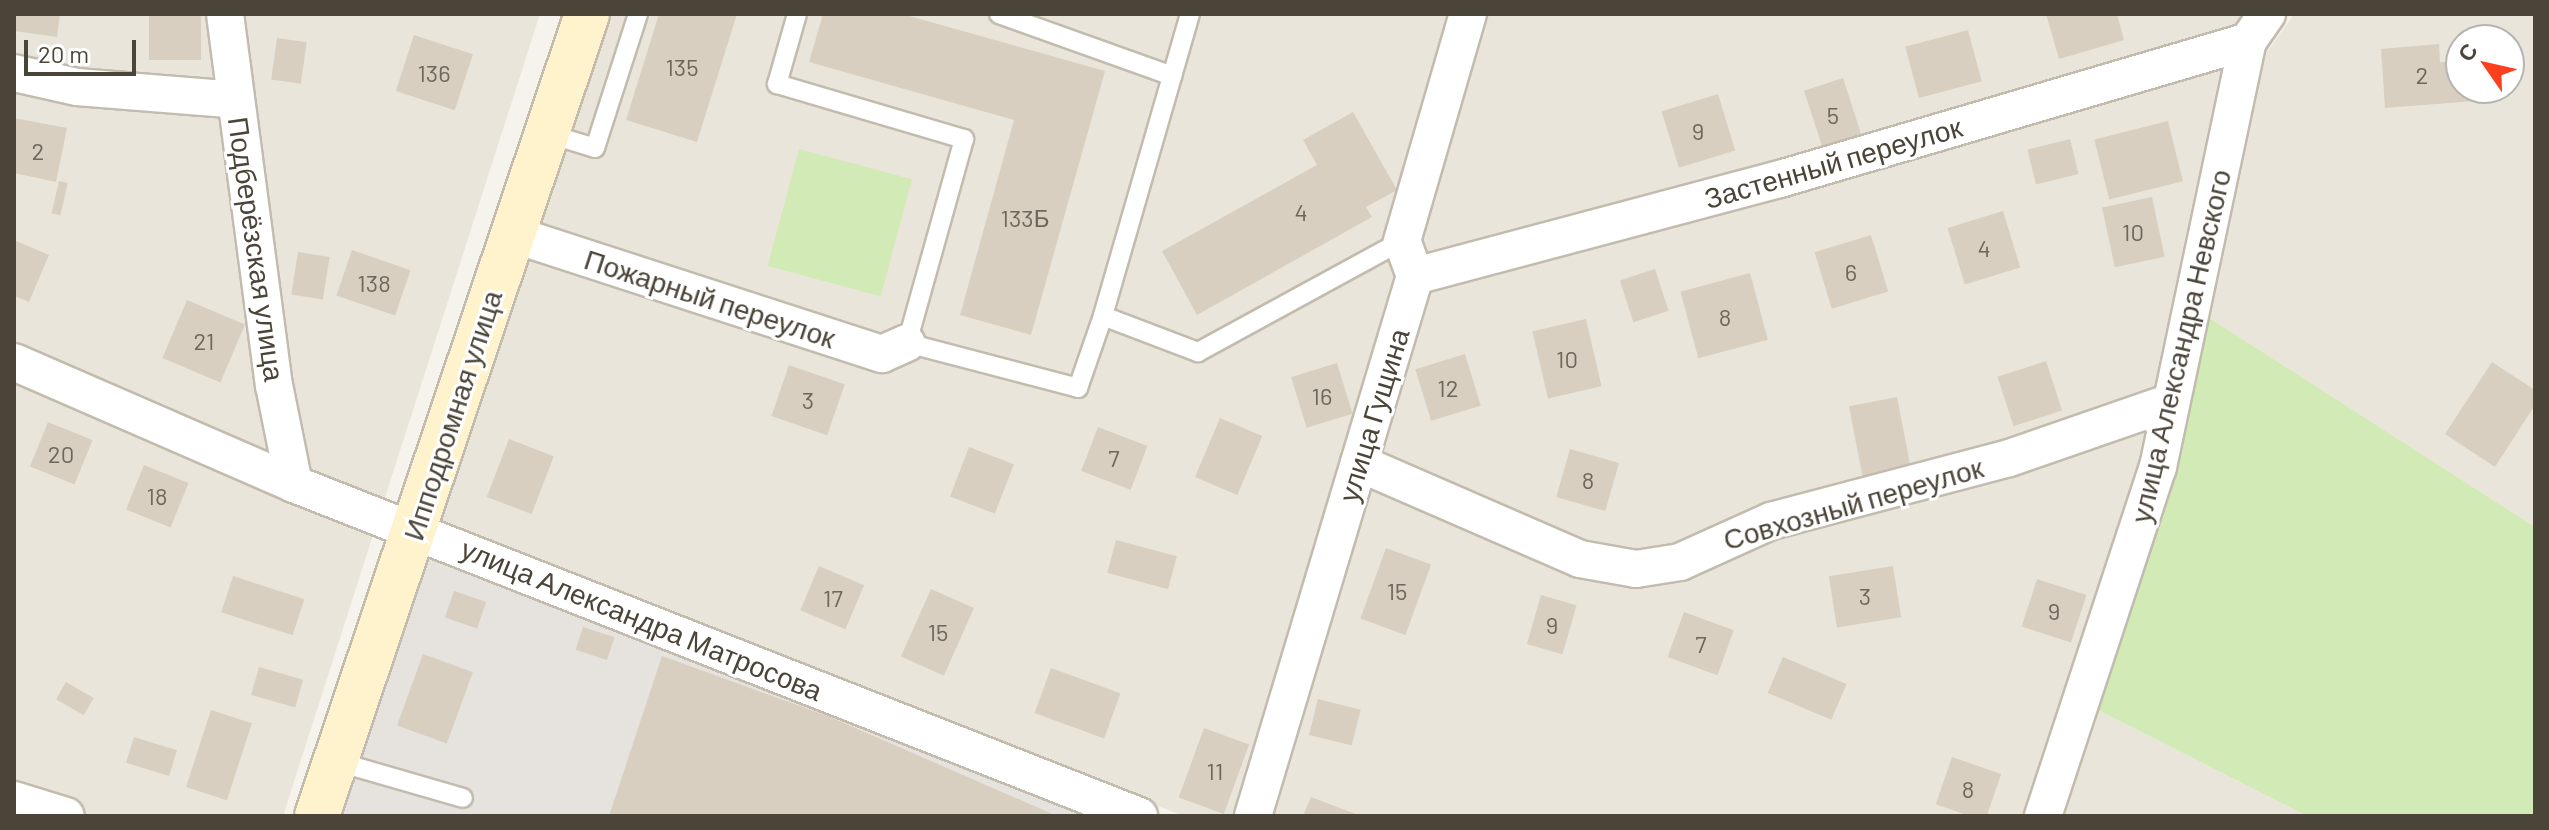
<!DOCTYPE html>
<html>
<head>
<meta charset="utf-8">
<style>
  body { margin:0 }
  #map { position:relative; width:2549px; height:830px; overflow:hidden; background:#f6f3ec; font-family:Barlow,sans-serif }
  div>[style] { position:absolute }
  .residential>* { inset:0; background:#eae5da }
  .industrial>* { inset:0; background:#e6e2dd }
  .green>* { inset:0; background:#d2eab5; transform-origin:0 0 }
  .building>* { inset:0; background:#d8cfc1; transform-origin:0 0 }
  .roads { filter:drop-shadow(2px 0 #c2bbae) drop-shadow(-2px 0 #c2bbae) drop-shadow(0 2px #c2bbae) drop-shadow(0 -2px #c2bbae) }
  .lane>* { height:18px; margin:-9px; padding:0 9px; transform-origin:9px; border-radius:9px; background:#fff }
  .street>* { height:36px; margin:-18px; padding:0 18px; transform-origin:18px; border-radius:18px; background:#fff }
  .secondary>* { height:44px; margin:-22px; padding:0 22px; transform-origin:22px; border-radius:22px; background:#fff3cd }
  span { translate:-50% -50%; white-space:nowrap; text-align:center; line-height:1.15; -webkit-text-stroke:6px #fff; paint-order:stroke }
  .number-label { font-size:24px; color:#6e675b }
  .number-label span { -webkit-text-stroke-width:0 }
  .street-label { font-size:28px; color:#4b4439 }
  .frame { position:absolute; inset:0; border:16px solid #4b4439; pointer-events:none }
  .north { position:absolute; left:2445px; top:24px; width:80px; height:80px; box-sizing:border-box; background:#fff; border:2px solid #b7b4b0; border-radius:50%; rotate:304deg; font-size:22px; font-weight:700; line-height:32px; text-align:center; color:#4b4439 }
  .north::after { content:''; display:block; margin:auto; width:28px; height:36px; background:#fc3f1d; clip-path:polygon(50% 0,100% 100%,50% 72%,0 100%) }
  .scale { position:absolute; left:24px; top:40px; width:112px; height:36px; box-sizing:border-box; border:4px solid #4b4439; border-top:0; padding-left:10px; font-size:24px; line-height:28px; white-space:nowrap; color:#4b4439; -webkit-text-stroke:6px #fff; paint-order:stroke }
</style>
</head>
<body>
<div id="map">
  <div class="residential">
    <i style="clip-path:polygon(14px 14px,540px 14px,283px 816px,14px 816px)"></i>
    <i style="clip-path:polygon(604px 14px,2245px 14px,2232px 28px,2144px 466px,2028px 816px,1184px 816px,429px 525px)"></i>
    <i style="clip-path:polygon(evenodd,2294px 14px,2535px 14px,2535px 527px,2208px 317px,2259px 63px,2294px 14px,2461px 40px,2509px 40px,2509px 88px,2461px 88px,2461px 40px)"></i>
    <i style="clip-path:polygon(2096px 709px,2307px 816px,2059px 816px)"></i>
  </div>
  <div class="industrial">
    <i style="clip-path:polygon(421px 548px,1121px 816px,340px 816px)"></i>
  </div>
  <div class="green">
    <i style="left:799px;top:149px;width:117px;height:121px;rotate:15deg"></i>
    <i style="clip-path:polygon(2208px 317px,2535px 527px,2535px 816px,2307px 816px,2096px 709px,2181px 457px)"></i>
  </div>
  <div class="building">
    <i style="clip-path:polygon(14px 14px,60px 14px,57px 37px,14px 31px)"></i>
    <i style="left:149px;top:14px;width:52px;height:46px"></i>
    <i style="clip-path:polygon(659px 14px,737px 14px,697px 142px,626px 120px)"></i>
    <i style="clip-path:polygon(823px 14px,902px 14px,1105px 71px,1031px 335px,960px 315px,1014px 120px,809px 62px)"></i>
    <i style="clip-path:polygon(2046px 14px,2117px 14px,2124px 40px,2059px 59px)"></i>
    <i style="left:1968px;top:30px;width:53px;height:65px;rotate:75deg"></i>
    <i style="left:414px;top:35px;width:62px;height:59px;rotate:18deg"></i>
    <i style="left:277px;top:38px;width:30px;height:42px;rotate:8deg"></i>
    <i style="clip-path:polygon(2439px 44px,2440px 62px,2461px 61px,2461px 88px,2474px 88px,2475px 101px,2385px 108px,2381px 49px)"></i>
    <i style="left:1843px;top:78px;width:63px;height:41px;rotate:72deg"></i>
    <i style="left:1718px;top:94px;width:59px;height:59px;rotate:73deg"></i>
    <i style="clip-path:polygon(1353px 112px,1397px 190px,1366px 207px,1372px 217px,1197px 315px,1162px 251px,1317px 165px,1303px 140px)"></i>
    <i style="clip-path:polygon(14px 118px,67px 128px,56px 182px,14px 173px)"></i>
    <i style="left:2168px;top:121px;width:62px;height:76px;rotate:76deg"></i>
    <i style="left:2070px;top:139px;width:36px;height:44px;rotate:76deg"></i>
    <i style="left:59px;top:181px;width:9px;height:33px;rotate:13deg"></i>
    <i style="left:2152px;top:197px;width:61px;height:51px;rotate:78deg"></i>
    <i style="left:2003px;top:211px;width:59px;height:58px;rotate:73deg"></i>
    <i style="left:1871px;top:235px;width:59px;height:59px;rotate:73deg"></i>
    <i style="clip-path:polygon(14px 240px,49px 255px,29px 302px,14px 296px)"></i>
    <i style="left:352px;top:250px;width:62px;height:48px;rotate:19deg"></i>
    <i style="left:298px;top:252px;width:32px;height:43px;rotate:9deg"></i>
    <i style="left:1655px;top:269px;width:44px;height:37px;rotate:72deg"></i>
    <i style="left:1750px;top:273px;width:69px;height:72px;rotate:75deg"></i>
    <i style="left:187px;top:300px;width:63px;height:63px;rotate:23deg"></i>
    <i style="left:1586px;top:319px;width:69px;height:55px;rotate:77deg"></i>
    <i style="left:1465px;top:354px;width:54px;height:52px;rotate:73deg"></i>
    <i style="left:2046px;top:361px;width:52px;height:51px;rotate:72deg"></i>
    <i style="clip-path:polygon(2492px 362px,2535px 390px,2535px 405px,2495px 467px,2445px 434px)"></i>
    <i style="left:1337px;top:363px;width:53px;height:48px;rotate:73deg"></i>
    <i style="left:789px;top:365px;width:59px;height:54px;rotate:19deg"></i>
    <i style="left:1897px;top:397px;width:72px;height:49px;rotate:79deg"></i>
    <i style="left:1220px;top:418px;width:46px;height:64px;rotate:23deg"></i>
    <i style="left:48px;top:422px;width:48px;height:48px;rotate:22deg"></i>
    <i style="left:1098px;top:427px;width:53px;height:47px;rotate:21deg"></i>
    <i style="left:509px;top:439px;width:48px;height:62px;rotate:21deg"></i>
    <i style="left:969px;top:447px;width:48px;height:53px;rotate:21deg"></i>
    <i style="left:1570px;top:449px;width:51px;height:50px;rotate:16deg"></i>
    <i style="left:144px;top:465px;width:48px;height:48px;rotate:22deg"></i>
    <i style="left:1116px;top:540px;width:63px;height:34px;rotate:15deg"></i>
    <i style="left:1386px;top:548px;width:48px;height:75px;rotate:20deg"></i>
    <i style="left:819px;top:566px;width:49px;height:48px;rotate:23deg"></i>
    <i style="left:1893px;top:566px;width:52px;height:65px;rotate:81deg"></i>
    <i style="left:233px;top:576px;width:75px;height:38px;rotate:18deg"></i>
    <i style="left:2037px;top:579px;width:52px;height:50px;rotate:18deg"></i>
    <i style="left:931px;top:589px;width:47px;height:74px;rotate:24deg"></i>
    <i style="left:454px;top:591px;width:34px;height:28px;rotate:19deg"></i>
    <i style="left:1541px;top:595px;width:37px;height:51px;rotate:16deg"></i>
    <i style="left:1684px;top:612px;width:53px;height:48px;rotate:20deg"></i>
    <i style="left:583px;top:627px;width:33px;height:24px;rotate:18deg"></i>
    <i style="left:423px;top:654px;width:53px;height:76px;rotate:20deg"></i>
    <i style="clip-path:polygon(662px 656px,830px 717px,1057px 816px,609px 816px)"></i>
    <i style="left:1783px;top:657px;width:69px;height:39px;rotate:23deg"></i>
    <i style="left:259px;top:667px;width:46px;height:29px;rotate:16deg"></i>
    <i style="left:1051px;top:668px;width:74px;height:48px;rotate:20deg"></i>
    <i style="left:66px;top:682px;width:32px;height:20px;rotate:30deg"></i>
    <i style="left:1318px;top:699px;width:44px;height:37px;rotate:14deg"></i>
    <i style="left:211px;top:710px;width:43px;height:81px;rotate:18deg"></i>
    <i style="left:1204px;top:728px;width:48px;height:74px;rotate:20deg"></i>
    <i style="left:134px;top:737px;width:45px;height:27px;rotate:17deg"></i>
    <i style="left:1952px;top:757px;width:52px;height:50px;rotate:19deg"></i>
    <i style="clip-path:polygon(1311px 797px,1361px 816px,1303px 816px)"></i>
  </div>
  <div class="roads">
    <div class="lane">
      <i style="left:797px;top:14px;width:73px;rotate:105.9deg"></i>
      <i style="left:777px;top:84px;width:195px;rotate:16.4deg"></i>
      <i style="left:964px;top:139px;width:212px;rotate:105.6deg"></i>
      <i style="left:907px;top:343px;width:177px;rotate:14.7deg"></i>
      <i style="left:1078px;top:388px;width:76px;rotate:-70.9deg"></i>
      <i style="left:999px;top:14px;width:184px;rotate:19.7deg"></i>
      <i style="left:1190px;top:14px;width:314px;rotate:106.1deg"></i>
      <i style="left:1103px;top:316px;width:102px;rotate:20.8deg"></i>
      <i style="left:1198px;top:352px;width:232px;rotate:-28.6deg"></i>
      <i style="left:546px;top:133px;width:51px;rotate:17deg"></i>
      <i style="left:595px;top:148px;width:141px;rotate:-72.2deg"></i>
      <i style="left:335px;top:761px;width:133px;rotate:16.1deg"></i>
    </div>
    <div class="street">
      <i style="left:225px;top:14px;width:374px;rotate:82.5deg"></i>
      <i style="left:274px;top:385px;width:101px;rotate:78.6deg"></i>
      <i style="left:14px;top:73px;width:65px;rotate:12.5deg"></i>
      <i style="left:77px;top:87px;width:148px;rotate:4.6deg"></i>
      <i style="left:512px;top:234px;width:389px;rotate:18deg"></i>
      <i style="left:882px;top:354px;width:27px;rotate:-24deg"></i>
      <i style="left:1415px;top:276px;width:378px;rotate:-14.9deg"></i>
      <i style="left:1780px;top:179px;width:488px;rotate:-16.4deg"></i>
      <i style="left:14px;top:362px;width:305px;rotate:23.5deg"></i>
      <i style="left:294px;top:484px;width:908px;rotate:21.45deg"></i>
      <i style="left:1359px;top:463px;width:241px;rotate:23.5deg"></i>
      <i style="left:1580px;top:559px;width:57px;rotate:10.1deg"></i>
      <i style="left:1636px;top:569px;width:45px;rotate:-9deg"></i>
      <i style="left:1680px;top:562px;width:100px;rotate:-24.3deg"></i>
      <i style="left:1771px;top:521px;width:246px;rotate:-14.8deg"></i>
      <i style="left:2009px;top:458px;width:171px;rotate:-19.1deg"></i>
      <i style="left:14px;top:800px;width:54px;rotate:17.1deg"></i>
      <i style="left:1253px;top:816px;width:564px;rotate:-73.3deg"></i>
      <i style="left:1415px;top:276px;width:37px;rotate:-110deg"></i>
      <i style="left:1402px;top:241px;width:236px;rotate:-73.8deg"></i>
      <i style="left:2043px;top:816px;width:367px;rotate:-71.8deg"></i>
      <i style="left:2158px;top:467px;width:435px;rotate:-78.1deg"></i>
      <i style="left:2248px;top:41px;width:33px;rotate:-55deg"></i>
    </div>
    <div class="secondary">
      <i style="left:317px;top:816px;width:846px;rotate:-71.39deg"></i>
    </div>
  </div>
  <div class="number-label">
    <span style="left:682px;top:67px">135</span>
    <span style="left:434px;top:73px">136</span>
    <span style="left:2422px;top:75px">2</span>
    <span style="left:1833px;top:115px">5</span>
    <span style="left:1698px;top:131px">9</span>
    <span style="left:38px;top:151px">2</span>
    <span style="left:1301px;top:212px">4</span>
    <span style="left:1025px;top:218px">133Б</span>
    <span style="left:2133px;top:232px">10</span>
    <span style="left:1984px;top:248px">4</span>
    <span style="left:1851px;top:272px">6</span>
    <span style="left:374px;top:283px">138</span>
    <span style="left:1725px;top:317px">8</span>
    <span style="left:204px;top:341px">21</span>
    <span style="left:1567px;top:359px">10</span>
    <span style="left:1448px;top:388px">12</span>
    <span style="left:1322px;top:396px">16</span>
    <span style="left:808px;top:400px">3</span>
    <span style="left:61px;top:454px">20</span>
    <span style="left:1114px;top:458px">7</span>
    <span style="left:1588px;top:480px">8</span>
    <span style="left:157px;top:496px">18</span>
    <span style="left:1397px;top:591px">15</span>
    <span style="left:1865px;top:596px">3</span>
    <span style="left:833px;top:598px">17</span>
    <span style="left:2054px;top:611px">9</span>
    <span style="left:1552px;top:625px">9</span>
    <span style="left:938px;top:632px">15</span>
    <span style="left:1701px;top:644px">7</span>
    <span style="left:1215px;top:771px">11</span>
    <span style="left:1968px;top:789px">8</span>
  </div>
  <div class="street-label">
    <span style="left:1833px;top:162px;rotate:-16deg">Застенный переулок</span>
    <span style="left:257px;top:249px;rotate:82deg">Подберёзская улица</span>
    <span style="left:710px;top:298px;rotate:18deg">Пожарный переулок</span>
    <span style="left:2180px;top:346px;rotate:-77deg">улица Александра Невского</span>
    <span style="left:452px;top:415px;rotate:-72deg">Ипподромная улица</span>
    <span style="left:1373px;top:415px;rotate:-73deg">улица Гущина</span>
    <span style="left:1853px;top:503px;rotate:-16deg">Совхозный переулок</span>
    <span style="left:642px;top:619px;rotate:22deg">улица Александра Матросова</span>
  </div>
  <div class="frame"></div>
  <div class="north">С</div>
  <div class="scale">20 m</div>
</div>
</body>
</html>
